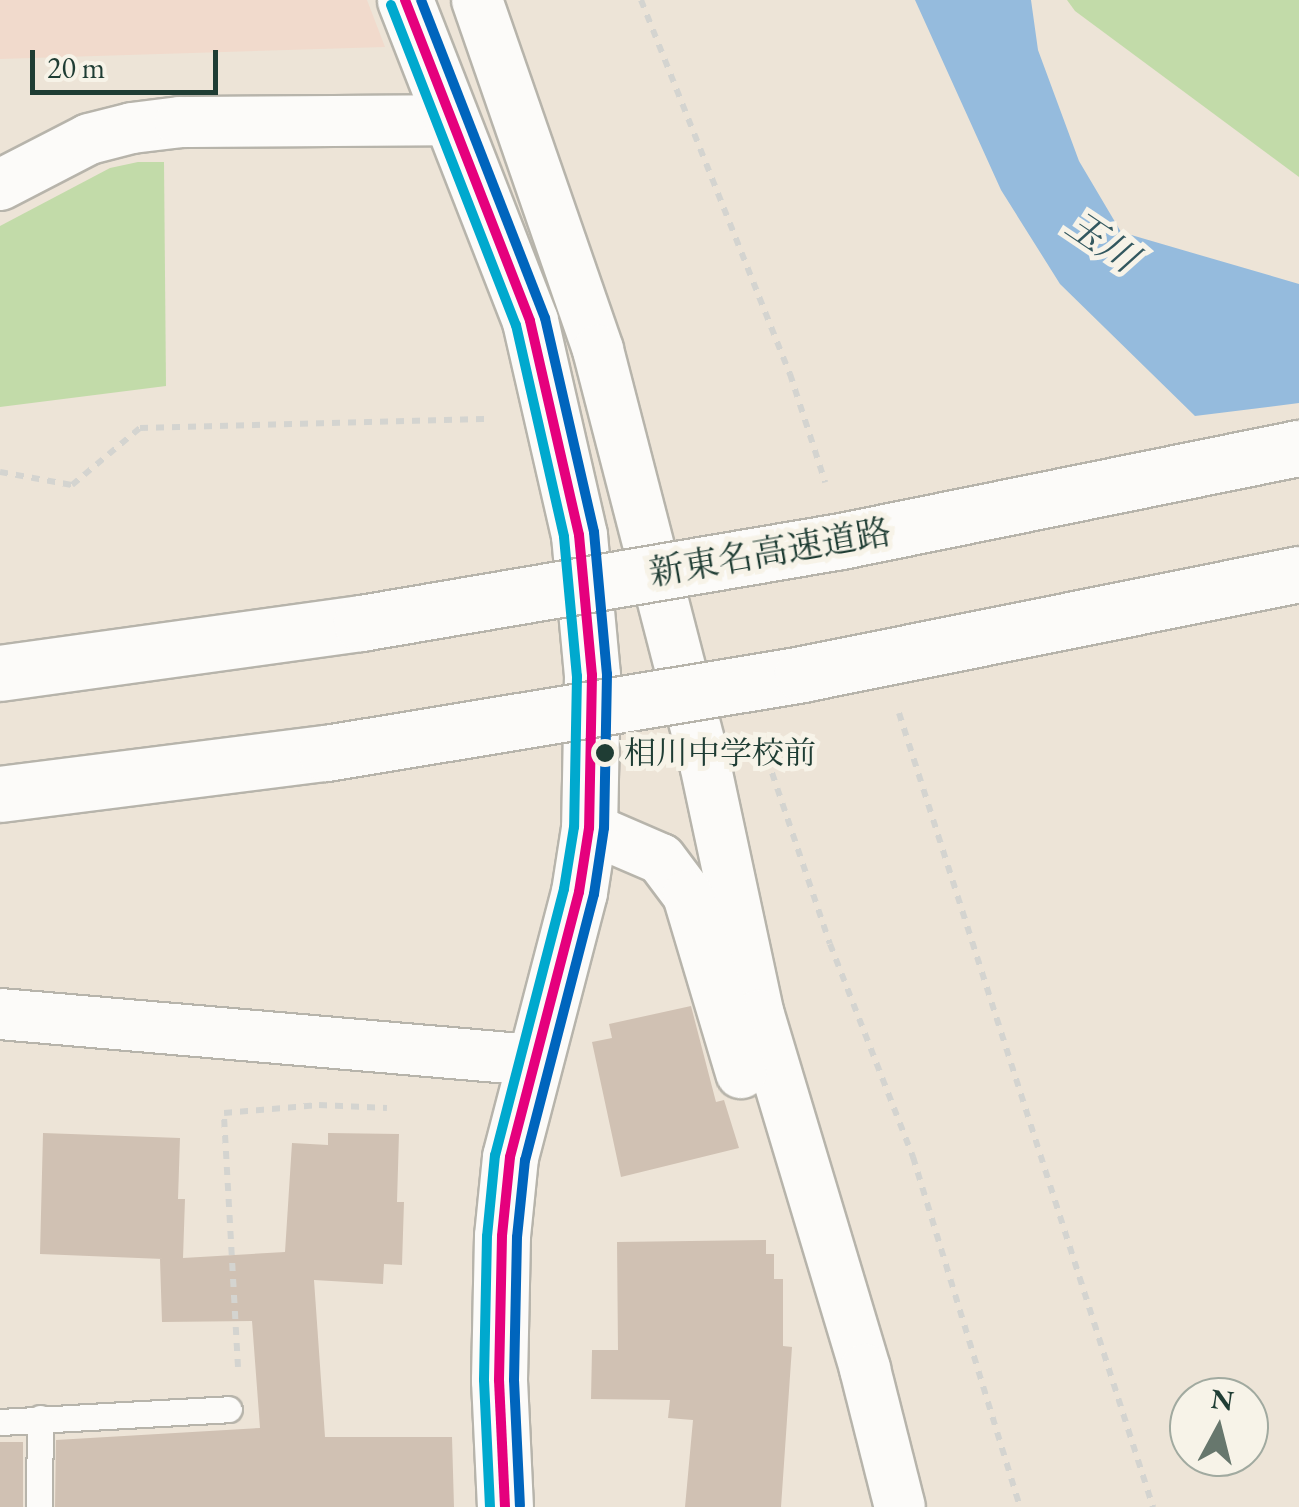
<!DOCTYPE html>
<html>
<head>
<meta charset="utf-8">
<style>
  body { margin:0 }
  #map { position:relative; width:1299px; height:1507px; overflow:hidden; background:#ede4d7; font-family:"EB Garamond","Noto Serif JP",serif }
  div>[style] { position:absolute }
  .built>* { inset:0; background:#f1dacc }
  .green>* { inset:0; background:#c2dba9 }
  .water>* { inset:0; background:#95bbdd }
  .building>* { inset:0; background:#d0c1b3; transform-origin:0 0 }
  .path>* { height:6px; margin-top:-3px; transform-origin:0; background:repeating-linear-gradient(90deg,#d4d4d0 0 8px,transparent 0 16px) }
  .roads { filter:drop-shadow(2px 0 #b7b4ab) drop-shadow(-2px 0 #b7b4ab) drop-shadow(0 2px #b7b4ab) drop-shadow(0 -2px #b7b4ab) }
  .lane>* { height:25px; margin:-12.5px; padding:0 12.5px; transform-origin:12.5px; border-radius:12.5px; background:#fcfbf9 }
  .street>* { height:50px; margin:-25px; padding:0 25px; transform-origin:25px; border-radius:25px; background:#fcfbf9 }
  .secondary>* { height:55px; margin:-27.5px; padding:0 27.5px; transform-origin:27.5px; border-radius:27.5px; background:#fcfbf9 }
  .bridges { filter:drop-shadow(2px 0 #b7b4ab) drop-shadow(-2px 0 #b7b4ab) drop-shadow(0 2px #b7b4ab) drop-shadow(0 -2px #b7b4ab) }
  .highway-bridge>* { height:55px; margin:-27.5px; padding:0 27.5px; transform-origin:27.5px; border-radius:27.5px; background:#fcfbf9 }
  .bus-1>* { height:10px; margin:-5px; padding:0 5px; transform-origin:5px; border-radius:5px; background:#e5007d }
  .bus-2>* { height:10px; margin:-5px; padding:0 5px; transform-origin:5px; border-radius:5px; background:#00a9ce }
  .bus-3>* { height:10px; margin:-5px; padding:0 5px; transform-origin:5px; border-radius:5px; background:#0065bd }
  .dots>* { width:28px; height:28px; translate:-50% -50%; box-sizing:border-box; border:5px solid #f7f3e8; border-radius:50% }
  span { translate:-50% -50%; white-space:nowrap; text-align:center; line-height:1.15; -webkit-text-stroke:10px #f7f3e8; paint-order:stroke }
  .bus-label { font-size:32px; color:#1f3d34 }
  .left { translate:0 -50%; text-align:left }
  .street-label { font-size:35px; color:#1f3d34 }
  .water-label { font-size:38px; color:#33585f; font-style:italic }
  .north { position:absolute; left:1169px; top:1377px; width:100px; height:100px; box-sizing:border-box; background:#f7f3e8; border:2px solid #a1aaa0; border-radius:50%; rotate:7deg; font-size:28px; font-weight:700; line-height:40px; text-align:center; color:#1f3d34 }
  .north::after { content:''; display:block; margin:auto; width:35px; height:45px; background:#67776d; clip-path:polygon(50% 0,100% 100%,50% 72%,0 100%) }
  .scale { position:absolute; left:30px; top:50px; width:188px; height:45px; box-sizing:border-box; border:5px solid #1f3d34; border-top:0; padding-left:12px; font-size:30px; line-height:35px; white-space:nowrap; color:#1f3d34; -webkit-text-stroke:8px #f7f3e8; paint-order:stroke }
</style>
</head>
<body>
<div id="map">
  <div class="built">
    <i style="clip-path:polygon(0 0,367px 0,385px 47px,0 59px)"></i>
  </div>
  <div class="green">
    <i style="clip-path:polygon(1067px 0,1299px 0,1299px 177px,1075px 11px)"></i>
    <i style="clip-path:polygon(138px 162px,164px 162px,166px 386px,0 407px,0 226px,110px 168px)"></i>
  </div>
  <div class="water">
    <i style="clip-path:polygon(915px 0,1031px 0,1038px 50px,1079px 161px,1121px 232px,1299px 284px,1299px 403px,1195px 416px,1060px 284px,1001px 190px)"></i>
  </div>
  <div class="building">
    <i style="clip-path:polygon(691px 1006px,716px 1102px,724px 1100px,739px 1148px,621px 1177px,592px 1042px,612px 1038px,609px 1024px)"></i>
    <i style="clip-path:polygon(43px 1133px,180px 1138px,178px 1199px,185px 1199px,183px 1258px,285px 1252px,292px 1143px,328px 1145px,328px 1133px,399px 1134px,397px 1202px,404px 1202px,402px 1265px,384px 1264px,383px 1284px,314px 1280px,325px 1437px,452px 1437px,454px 1507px,55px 1507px,56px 1440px,260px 1428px,252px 1321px,162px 1322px,160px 1259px,163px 1259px,40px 1254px)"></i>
    <i style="clip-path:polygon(766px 1240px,766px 1254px,774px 1254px,774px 1279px,783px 1279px,783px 1346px,792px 1347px,781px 1507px,685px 1507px,693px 1420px,668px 1418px,670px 1400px,591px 1399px,592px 1350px,618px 1350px,617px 1242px)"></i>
    <i style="left:23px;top:1442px;width:65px;height:23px;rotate:90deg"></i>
  </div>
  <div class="path">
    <i style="left:641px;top:0;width:403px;rotate:68.3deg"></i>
    <i style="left:790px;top:374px;width:114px;rotate:72deg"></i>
    <i style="left:0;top:472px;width:73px;rotate:10.2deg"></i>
    <i style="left:72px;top:485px;width:89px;rotate:-40deg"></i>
    <i style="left:140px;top:428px;width:352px;rotate:-1.5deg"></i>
    <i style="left:899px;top:713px;width:834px;rotate:72.26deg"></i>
    <i style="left:767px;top:758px;width:196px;rotate:71.3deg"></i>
    <i style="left:830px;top:944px;width:229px;rotate:68.7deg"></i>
    <i style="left:913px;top:1157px;width:366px;rotate:73deg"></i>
    <i style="left:238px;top:1367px;width:254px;rotate:-93.2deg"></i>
    <i style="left:224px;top:1113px;width:95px;rotate:-4.8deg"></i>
    <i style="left:319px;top:1105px;width:68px;rotate:2.5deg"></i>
  </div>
  <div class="roads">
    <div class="lane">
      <i style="left:0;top:1422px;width:229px;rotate:-3.2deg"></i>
      <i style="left:39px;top:1507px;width:89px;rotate:-89.4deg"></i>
    </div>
    <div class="street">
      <i style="left:477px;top:0;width:370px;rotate:70.9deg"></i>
      <i style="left:598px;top:350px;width:428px;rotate:75.5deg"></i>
      <i style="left:705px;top:764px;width:257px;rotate:77.9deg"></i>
      <i style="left:759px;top:1015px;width:370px;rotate:73.3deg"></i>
      <i style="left:865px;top:1369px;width:142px;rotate:75.8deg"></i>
      <i style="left:0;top:185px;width:100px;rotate:-27.3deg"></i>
      <i style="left:89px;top:139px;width:44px;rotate:-14.3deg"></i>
      <i style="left:132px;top:128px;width:48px;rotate:-7.1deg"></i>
      <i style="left:180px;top:122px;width:272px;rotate:-0.4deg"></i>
      <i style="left:589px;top:828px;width:78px;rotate:23.3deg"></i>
      <i style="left:661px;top:859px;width:45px;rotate:53.1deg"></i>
      <i style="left:688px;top:895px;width:186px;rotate:73.4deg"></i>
      <i style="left:0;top:1014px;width:534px;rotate:4.94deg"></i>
    </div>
    <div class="secondary">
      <i style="left:405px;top:0;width:344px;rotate:68.7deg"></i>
      <i style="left:530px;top:321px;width:220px;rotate:77.1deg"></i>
      <i style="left:579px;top:535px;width:141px;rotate:84.7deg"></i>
      <i style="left:592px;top:675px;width:153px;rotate:91.1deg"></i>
      <i style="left:589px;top:828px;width:65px;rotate:98.9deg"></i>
      <i style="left:579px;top:892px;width:274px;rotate:104.6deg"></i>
      <i style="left:510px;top:1157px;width:79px;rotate:95.8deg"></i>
      <i style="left:502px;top:1236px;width:144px;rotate:91.2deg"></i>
      <i style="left:499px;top:1380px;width:127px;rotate:87.3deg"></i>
    </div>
  </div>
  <div class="bridges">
    <div class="highway-bridge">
      <i style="left:0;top:673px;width:364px;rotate:-7.9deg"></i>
      <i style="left:361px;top:623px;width:487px;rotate:-9.7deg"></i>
      <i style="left:841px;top:541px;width:467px;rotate:-11.5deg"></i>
      <i style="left:0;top:794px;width:329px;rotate:-7.2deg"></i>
      <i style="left:326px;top:753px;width:483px;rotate:-9.4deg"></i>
      <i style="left:802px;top:674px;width:507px;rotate:-11.38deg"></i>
    </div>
  </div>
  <div class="bus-1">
    <i style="left:405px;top:0;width:344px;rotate:68.7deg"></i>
    <i style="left:530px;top:321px;width:220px;rotate:77.1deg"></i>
    <i style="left:579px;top:535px;width:141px;rotate:84.7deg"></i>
    <i style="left:592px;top:675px;width:153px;rotate:91.1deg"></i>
    <i style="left:589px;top:828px;width:65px;rotate:98.9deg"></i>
    <i style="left:579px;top:892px;width:274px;rotate:104.6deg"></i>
    <i style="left:510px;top:1157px;width:79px;rotate:95.8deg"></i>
    <i style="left:502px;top:1236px;width:144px;rotate:91.2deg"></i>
    <i style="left:499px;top:1380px;width:127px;rotate:87.3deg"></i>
  </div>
  <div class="bus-2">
    <i style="left:391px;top:5px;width:344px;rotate:68.7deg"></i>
    <i style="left:516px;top:325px;width:217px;rotate:77.2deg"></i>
    <i style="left:564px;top:537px;width:140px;rotate:84.7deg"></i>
    <i style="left:577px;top:676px;width:151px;rotate:91.1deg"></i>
    <i style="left:574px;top:827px;width:63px;rotate:99.2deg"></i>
    <i style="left:564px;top:889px;width:275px;rotate:104.5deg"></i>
    <i style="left:495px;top:1155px;width:81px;rotate:95.6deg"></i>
    <i style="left:487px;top:1236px;width:144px;rotate:91.2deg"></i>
    <i style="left:484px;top:1380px;width:127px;rotate:87.3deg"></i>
  </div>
  <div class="bus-3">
    <i style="left:421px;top:0;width:341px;rotate:68.7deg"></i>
    <i style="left:545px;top:318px;width:220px;rotate:77.1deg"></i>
    <i style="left:594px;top:532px;width:143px;rotate:84.8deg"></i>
    <i style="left:607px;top:674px;width:154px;rotate:91.1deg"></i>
    <i style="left:604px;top:828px;width:67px;rotate:98.6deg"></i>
    <i style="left:594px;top:894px;width:275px;rotate:104.5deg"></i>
    <i style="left:525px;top:1160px;width:77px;rotate:95.9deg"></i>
    <i style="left:517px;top:1237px;width:143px;rotate:91.2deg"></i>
    <i style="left:514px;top:1380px;width:126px;rotate:87.3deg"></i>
  </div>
  <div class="dots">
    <i style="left:605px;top:753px;background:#1f3d34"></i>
  </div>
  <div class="bus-label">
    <span class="left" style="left:624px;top:753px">相川中学校前</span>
  </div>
  <div class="street-label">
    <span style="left:770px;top:552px;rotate:-10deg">新東名高速道路</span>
  </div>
  <div class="water-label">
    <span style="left:1102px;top:241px;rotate:34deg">玉川</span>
  </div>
  <div class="north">N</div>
  <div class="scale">20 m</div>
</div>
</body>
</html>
